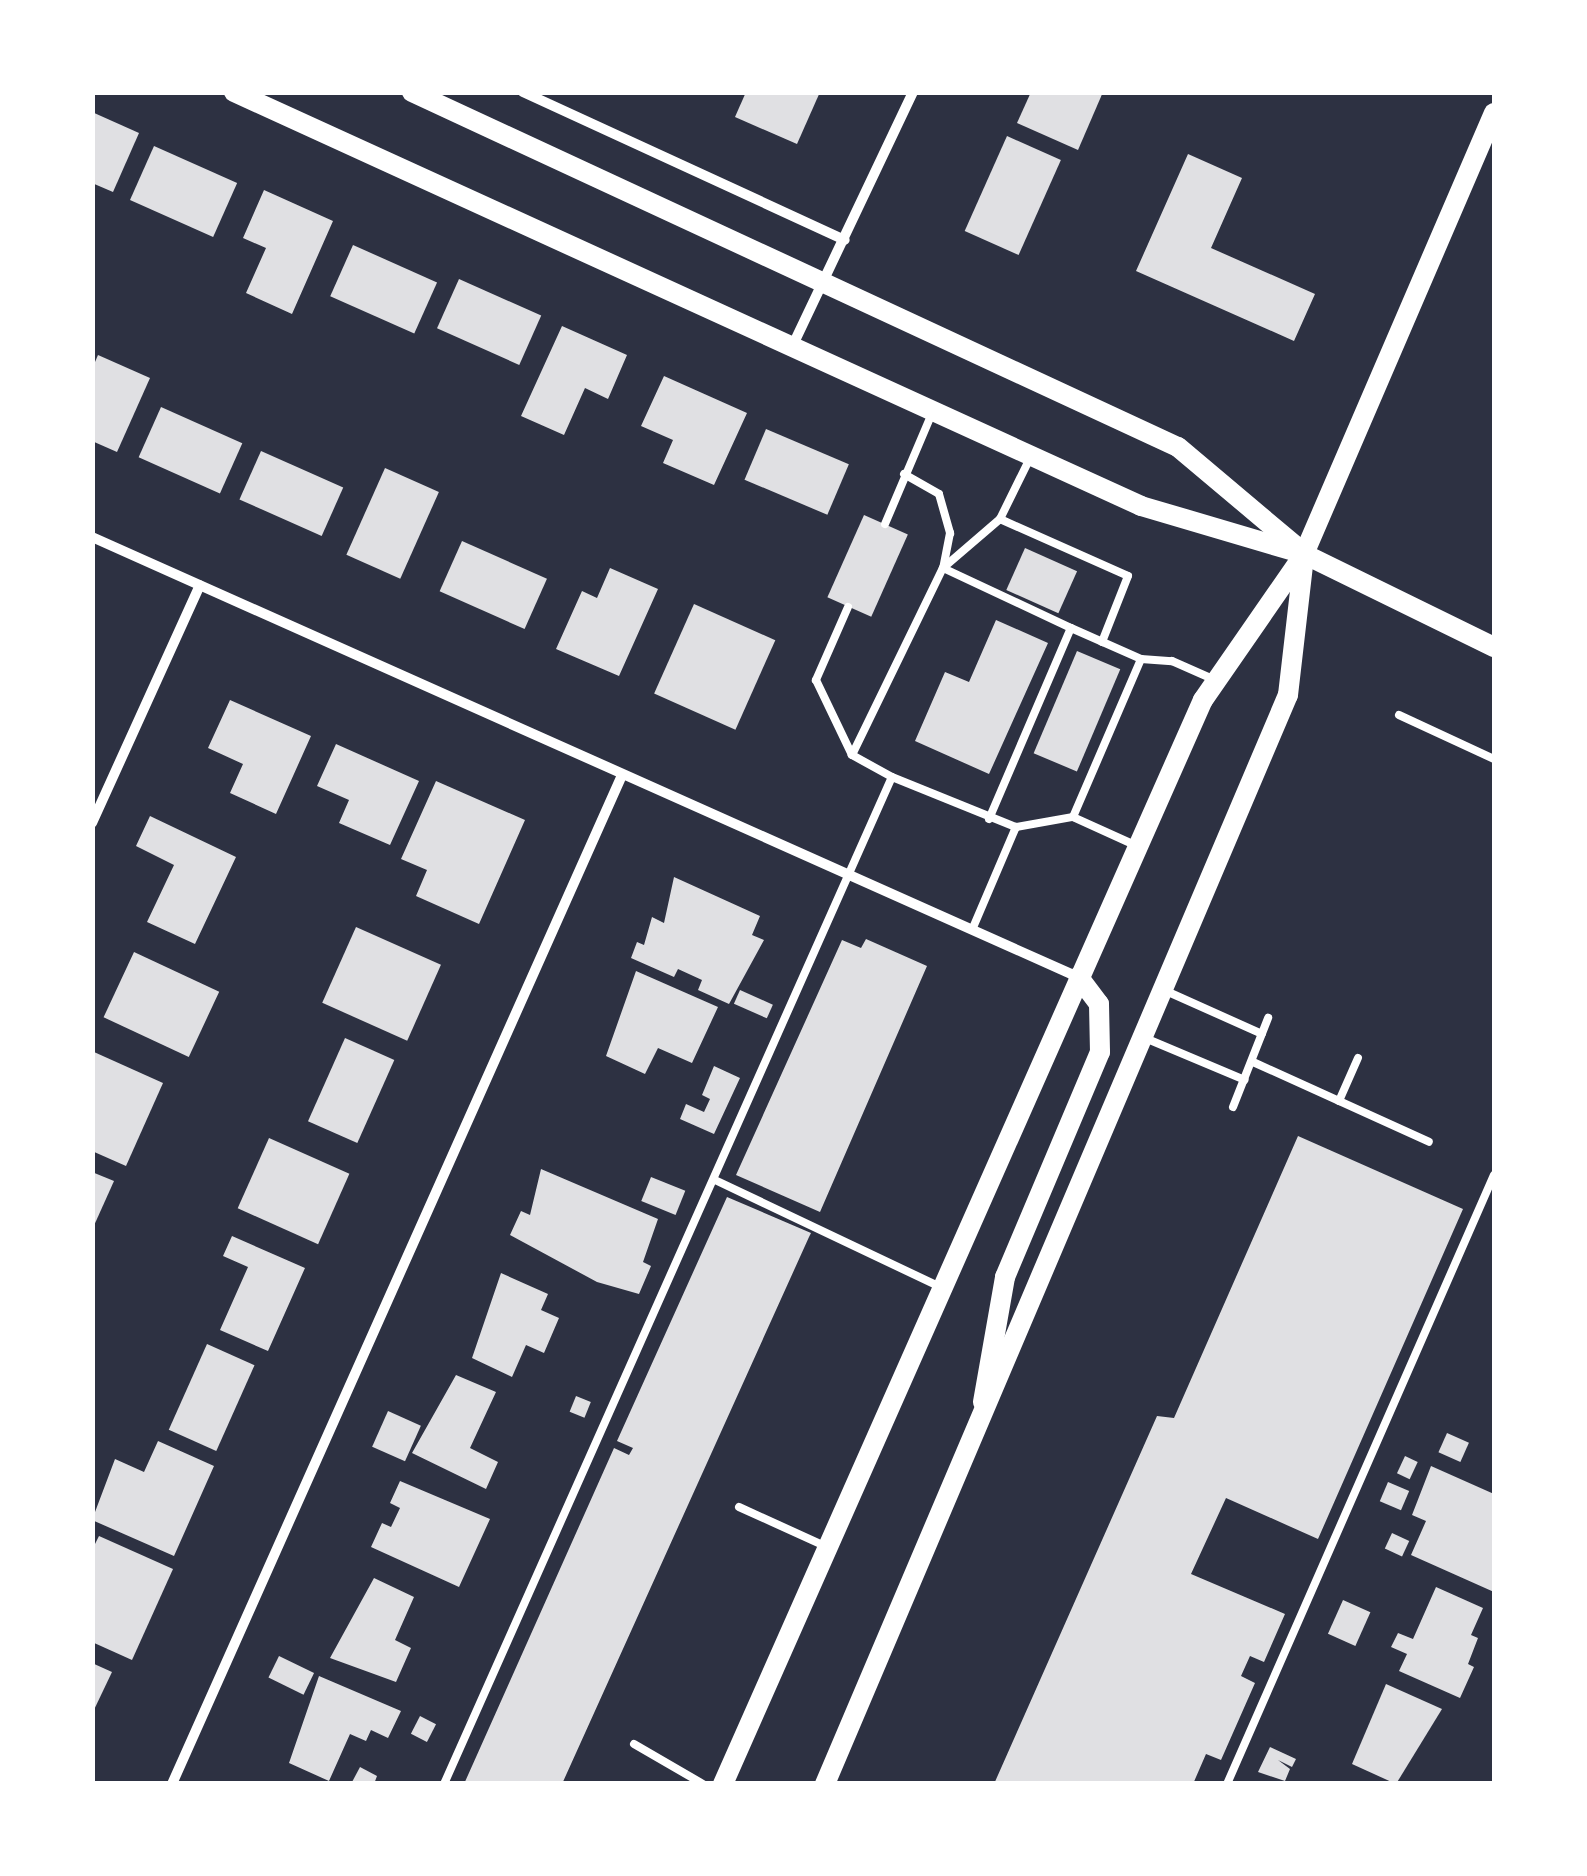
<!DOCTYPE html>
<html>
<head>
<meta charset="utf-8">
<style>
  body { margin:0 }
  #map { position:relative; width:1587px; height:1876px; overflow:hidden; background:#2d3142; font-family:"Noto Sans",sans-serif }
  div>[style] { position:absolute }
  .building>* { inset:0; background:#e0e0e3; transform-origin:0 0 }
  .service>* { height:8px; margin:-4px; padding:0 4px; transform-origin:4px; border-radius:4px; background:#fff }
  .minor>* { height:10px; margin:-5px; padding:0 5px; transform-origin:5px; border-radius:5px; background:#fff }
  .secondary>* { height:20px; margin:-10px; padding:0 10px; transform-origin:10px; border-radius:10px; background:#fff }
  span { translate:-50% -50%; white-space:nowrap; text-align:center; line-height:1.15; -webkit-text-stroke:10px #fff; paint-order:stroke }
  .frame { position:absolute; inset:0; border:95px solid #fff; pointer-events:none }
</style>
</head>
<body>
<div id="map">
  <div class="building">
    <i style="clip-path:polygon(746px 92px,820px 92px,797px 144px,735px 117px)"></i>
    <i style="clip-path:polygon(1031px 92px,1103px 92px,1078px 150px,1017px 123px)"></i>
    <i style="clip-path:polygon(92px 112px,139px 133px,113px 192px,92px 183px)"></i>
    <i style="left:1007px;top:136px;width:59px;height:104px;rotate:24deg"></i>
    <i style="left:154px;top:146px;width:91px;height:59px;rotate:24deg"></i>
    <i style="clip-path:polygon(1188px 154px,1242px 178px,1211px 248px,1315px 294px,1294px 341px,1136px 271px)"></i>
    <i style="clip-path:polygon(264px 190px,333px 221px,292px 314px,246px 293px,266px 248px,243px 238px)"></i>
    <i style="left:353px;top:245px;width:92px;height:56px;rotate:24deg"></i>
    <i style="left:459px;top:279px;width:90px;height:54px;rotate:24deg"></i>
    <i style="clip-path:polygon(562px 326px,627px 355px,608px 399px,585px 388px,564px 435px,521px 416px)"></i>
    <i style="clip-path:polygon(98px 355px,150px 378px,117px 452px,92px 441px,92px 369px)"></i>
    <i style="clip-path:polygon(664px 376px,747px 413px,714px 485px,663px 463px,673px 440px,641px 426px)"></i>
    <i style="left:161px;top:407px;width:89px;height:55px;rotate:24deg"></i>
    <i style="left:766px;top:429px;width:90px;height:55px;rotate:23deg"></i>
    <i style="left:261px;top:451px;width:90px;height:53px;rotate:24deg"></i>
    <i style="left:385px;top:468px;width:59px;height:95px;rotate:24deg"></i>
    <i style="left:864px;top:515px;width:48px;height:90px;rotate:24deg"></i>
    <i style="left:462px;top:541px;width:93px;height:55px;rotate:24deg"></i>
    <i style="left:1025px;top:548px;width:57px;height:46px;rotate:24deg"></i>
    <i style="clip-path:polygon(610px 568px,658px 589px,619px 676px,556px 649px,582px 591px,597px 598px)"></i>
    <i style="left:694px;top:604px;width:89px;height:98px;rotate:24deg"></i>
    <i style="clip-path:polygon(996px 620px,1048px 643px,989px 774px,915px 741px,945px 672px,969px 682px)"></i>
    <i style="left:1077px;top:651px;width:47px;height:111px;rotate:23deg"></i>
    <i style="clip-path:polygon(230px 700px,311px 736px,276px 814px,230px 793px,243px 764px,208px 748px)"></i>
    <i style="clip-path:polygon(336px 744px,419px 781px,390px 845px,339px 823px,349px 800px,317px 786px)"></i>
    <i style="clip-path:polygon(436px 781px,525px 820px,479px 924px,416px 896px,427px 870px,401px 859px)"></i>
    <i style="clip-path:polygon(150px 816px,236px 857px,195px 944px,147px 922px,174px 865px,136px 846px)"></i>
    <i style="clip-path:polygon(674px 877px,760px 916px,752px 935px,764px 940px,729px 1004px,698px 990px,702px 980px,678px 969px,674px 977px,631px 958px,637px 942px,644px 945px,652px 917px,664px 923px)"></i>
    <i style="left:356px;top:927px;width:93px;height:83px;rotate:24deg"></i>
    <i style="clip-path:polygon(866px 939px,927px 966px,820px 1212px,736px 1175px,842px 940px,861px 948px)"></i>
    <i style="left:134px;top:952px;width:94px;height:72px;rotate:25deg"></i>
    <i style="clip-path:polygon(636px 971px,718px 1007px,692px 1063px,658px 1048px,645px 1074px,606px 1056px)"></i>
    <i style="left:740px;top:990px;width:36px;height:15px;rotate:24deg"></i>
    <i style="left:345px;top:1038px;width:54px;height:91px;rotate:24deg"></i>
    <i style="clip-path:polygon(94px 1052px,163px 1083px,126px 1166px,92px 1151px)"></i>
    <i style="clip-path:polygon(714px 1066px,740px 1078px,714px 1134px,680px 1119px,686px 1104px,704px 1112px,710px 1099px,702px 1095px)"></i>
    <i style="clip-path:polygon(1298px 1136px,1463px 1209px,1318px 1539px,1226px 1498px,1191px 1574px,1285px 1614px,1264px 1662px,1250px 1656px,1241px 1676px,1255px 1683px,1221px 1760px,1206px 1754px,1193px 1784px,994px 1784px,1157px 1416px,1174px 1418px)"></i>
    <i style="left:269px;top:1138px;width:88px;height:77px;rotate:24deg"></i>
    <i style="clip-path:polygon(541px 1169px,658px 1219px,643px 1262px,651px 1266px,639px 1294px,597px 1282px,510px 1235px,521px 1211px,530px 1215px)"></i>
    <i style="clip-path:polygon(92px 1172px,114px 1181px,92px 1230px)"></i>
    <i style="left:651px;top:1177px;width:37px;height:26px;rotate:22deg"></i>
    <i style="clip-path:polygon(727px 1197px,811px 1233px,809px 1237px,562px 1784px,464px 1784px,614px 1448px,629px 1455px,633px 1448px,617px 1441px)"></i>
    <i style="clip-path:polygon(232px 1236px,305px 1268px,268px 1351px,220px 1330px,248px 1267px,223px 1256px)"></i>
    <i style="clip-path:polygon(501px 1273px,548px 1294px,541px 1310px,559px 1318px,544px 1353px,526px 1345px,512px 1377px,472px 1358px)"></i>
    <i style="left:207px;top:1344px;width:52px;height:94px;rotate:24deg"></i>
    <i style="clip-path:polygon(456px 1375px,496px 1392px,470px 1448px,498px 1462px,486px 1489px,412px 1453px)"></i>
    <i style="left:576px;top:1396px;width:16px;height:17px;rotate:22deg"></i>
    <i style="left:388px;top:1411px;width:36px;height:39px;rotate:24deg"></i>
    <i style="left:1447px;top:1433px;width:24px;height:21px;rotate:24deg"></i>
    <i style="clip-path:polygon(158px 1441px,214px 1466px,174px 1556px,92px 1520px,115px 1459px,144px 1472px)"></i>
    <i style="left:1405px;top:1456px;width:14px;height:19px;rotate:25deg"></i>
    <i style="clip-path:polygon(1431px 1466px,1494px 1494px,1494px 1592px,1411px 1555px,1426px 1521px,1412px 1515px)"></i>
    <i style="clip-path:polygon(400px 1481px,490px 1519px,459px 1587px,371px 1547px,382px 1523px,391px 1527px,400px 1508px,390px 1503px)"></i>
    <i style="left:1388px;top:1482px;width:23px;height:21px;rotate:23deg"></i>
    <i style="left:1392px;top:1533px;width:19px;height:17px;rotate:25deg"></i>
    <i style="clip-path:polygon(99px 1536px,173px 1569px,132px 1660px,92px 1642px,92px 1550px)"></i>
    <i style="clip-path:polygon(374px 1578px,414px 1597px,395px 1640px,411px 1648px,396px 1682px,330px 1658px)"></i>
    <i style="clip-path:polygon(1436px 1587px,1483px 1608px,1471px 1635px,1478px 1638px,1468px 1664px,1474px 1667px,1460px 1698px,1399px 1671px,1407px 1654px,1391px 1647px,1398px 1633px,1413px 1639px)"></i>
    <i style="left:1343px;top:1600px;width:30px;height:37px;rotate:24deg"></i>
    <i style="left:279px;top:1656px;width:39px;height:24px;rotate:26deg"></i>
    <i style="clip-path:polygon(92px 1663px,112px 1672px,92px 1714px)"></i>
    <i style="clip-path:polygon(319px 1676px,401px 1711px,388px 1738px,371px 1730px,366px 1741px,350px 1734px,329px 1781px,289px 1763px)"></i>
    <i style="clip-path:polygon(1386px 1684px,1442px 1709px,1396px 1784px,1352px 1764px)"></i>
    <i style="left:420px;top:1716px;width:18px;height:20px;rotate:27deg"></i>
    <i style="clip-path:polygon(1270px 1747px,1296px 1759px,1292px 1767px,1278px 1760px,1290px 1769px,1285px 1781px,1258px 1772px)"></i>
    <i style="clip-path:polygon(360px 1767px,377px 1776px,374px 1784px,351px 1784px)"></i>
  </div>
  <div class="service">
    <i style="left:904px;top:474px;width:40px;rotate:29.7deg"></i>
    <i style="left:939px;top:494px;width:41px;rotate:74.2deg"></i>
    <i style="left:950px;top:533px;width:36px;rotate:101deg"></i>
    <i style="left:943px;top:568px;width:141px;rotate:25.1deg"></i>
    <i style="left:1000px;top:519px;width:70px;rotate:-63.8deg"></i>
    <i style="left:885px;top:524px;width:123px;rotate:-67deg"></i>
    <i style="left:848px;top:607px;width:80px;rotate:113.7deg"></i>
    <i style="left:816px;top:680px;width:83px;rotate:64.4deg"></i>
    <i style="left:1399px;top:715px;width:105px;rotate:24.9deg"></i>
    <i style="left:892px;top:777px;width:46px;rotate:-151.2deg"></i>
    <i style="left:852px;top:755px;width:208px;rotate:-64.1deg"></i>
    <i style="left:943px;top:568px;width:75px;rotate:-40.7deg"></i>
    <i style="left:1000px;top:519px;width:140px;rotate:24deg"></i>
    <i style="left:1128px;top:576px;width:71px;rotate:111.5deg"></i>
    <i style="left:989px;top:819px;width:208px;rotate:-66.8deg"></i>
    <i style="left:1071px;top:628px;width:77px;rotate:23.9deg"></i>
    <i style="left:1137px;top:846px;width:70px;rotate:-155.6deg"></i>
    <i style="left:1073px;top:817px;width:172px;rotate:-66.7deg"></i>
    <i style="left:1141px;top:659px;width:31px;rotate:4deg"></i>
    <i style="left:1172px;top:661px;width:47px;rotate:23.8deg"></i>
    <i style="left:972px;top:930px;width:112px;rotate:-66.9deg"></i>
    <i style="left:1166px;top:991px;width:105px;rotate:24.1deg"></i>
    <i style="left:1145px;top:1038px;width:108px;rotate:22.8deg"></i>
    <i style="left:1253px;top:1062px;width:193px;rotate:24.4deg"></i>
    <i style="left:1339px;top:1101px;width:47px;rotate:-66.2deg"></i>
    <i style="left:1233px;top:1107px;width:96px;rotate:-68.5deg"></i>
    <i style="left:715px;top:1180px;width:251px;rotate:25.4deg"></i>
    <i style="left:739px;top:1507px;width:97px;rotate:24.4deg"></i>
    <i style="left:634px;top:1744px;width:80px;rotate:30.1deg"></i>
    <i style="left:444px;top:1784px;width:1102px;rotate:-66.02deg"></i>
    <i style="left:892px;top:777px;width:134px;rotate:22deg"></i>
    <i style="left:1016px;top:827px;width:58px;rotate:-10deg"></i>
    <i style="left:1227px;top:1784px;width:665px;rotate:-66.33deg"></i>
  </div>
  <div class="minor">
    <i style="left:523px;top:92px;width:354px;rotate:24.7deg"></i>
    <i style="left:791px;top:349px;width:284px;rotate:-64.6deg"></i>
    <i style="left:92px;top:537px;width:1080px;rotate:24.05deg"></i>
    <i style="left:92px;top:823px;width:261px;rotate:-65.6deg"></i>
    <i style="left:172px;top:1784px;width:1105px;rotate:-65.96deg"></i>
  </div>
  <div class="secondary">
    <i style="left:234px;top:92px;width:997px;rotate:24.53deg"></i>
    <i style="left:1141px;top:506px;width:170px;rotate:16.4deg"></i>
    <i style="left:1304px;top:554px;width:212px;rotate:26.1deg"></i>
    <i style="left:412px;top:92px;width:844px;rotate:24.87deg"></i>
    <i style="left:1178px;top:447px;width:158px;rotate:40.1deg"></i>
    <i style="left:983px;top:1402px;width:127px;rotate:-80deg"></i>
    <i style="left:1005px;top:1277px;width:244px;rotate:-67.1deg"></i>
    <i style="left:1100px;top:1052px;width:48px;rotate:-91.2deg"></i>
    <i style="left:1099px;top:1004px;width:34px;rotate:-127deg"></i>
    <i style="left:723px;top:1784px;width:1186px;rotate:-66.12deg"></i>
    <i style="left:1203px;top:700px;width:178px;rotate:-55.3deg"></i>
    <i style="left:1304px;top:554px;width:480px;rotate:-66.7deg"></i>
    <i style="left:825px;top:1784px;width:1183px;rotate:-66.97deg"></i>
    <i style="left:1288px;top:695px;width:140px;rotate:-83.4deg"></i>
  </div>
  <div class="frame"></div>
</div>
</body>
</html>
